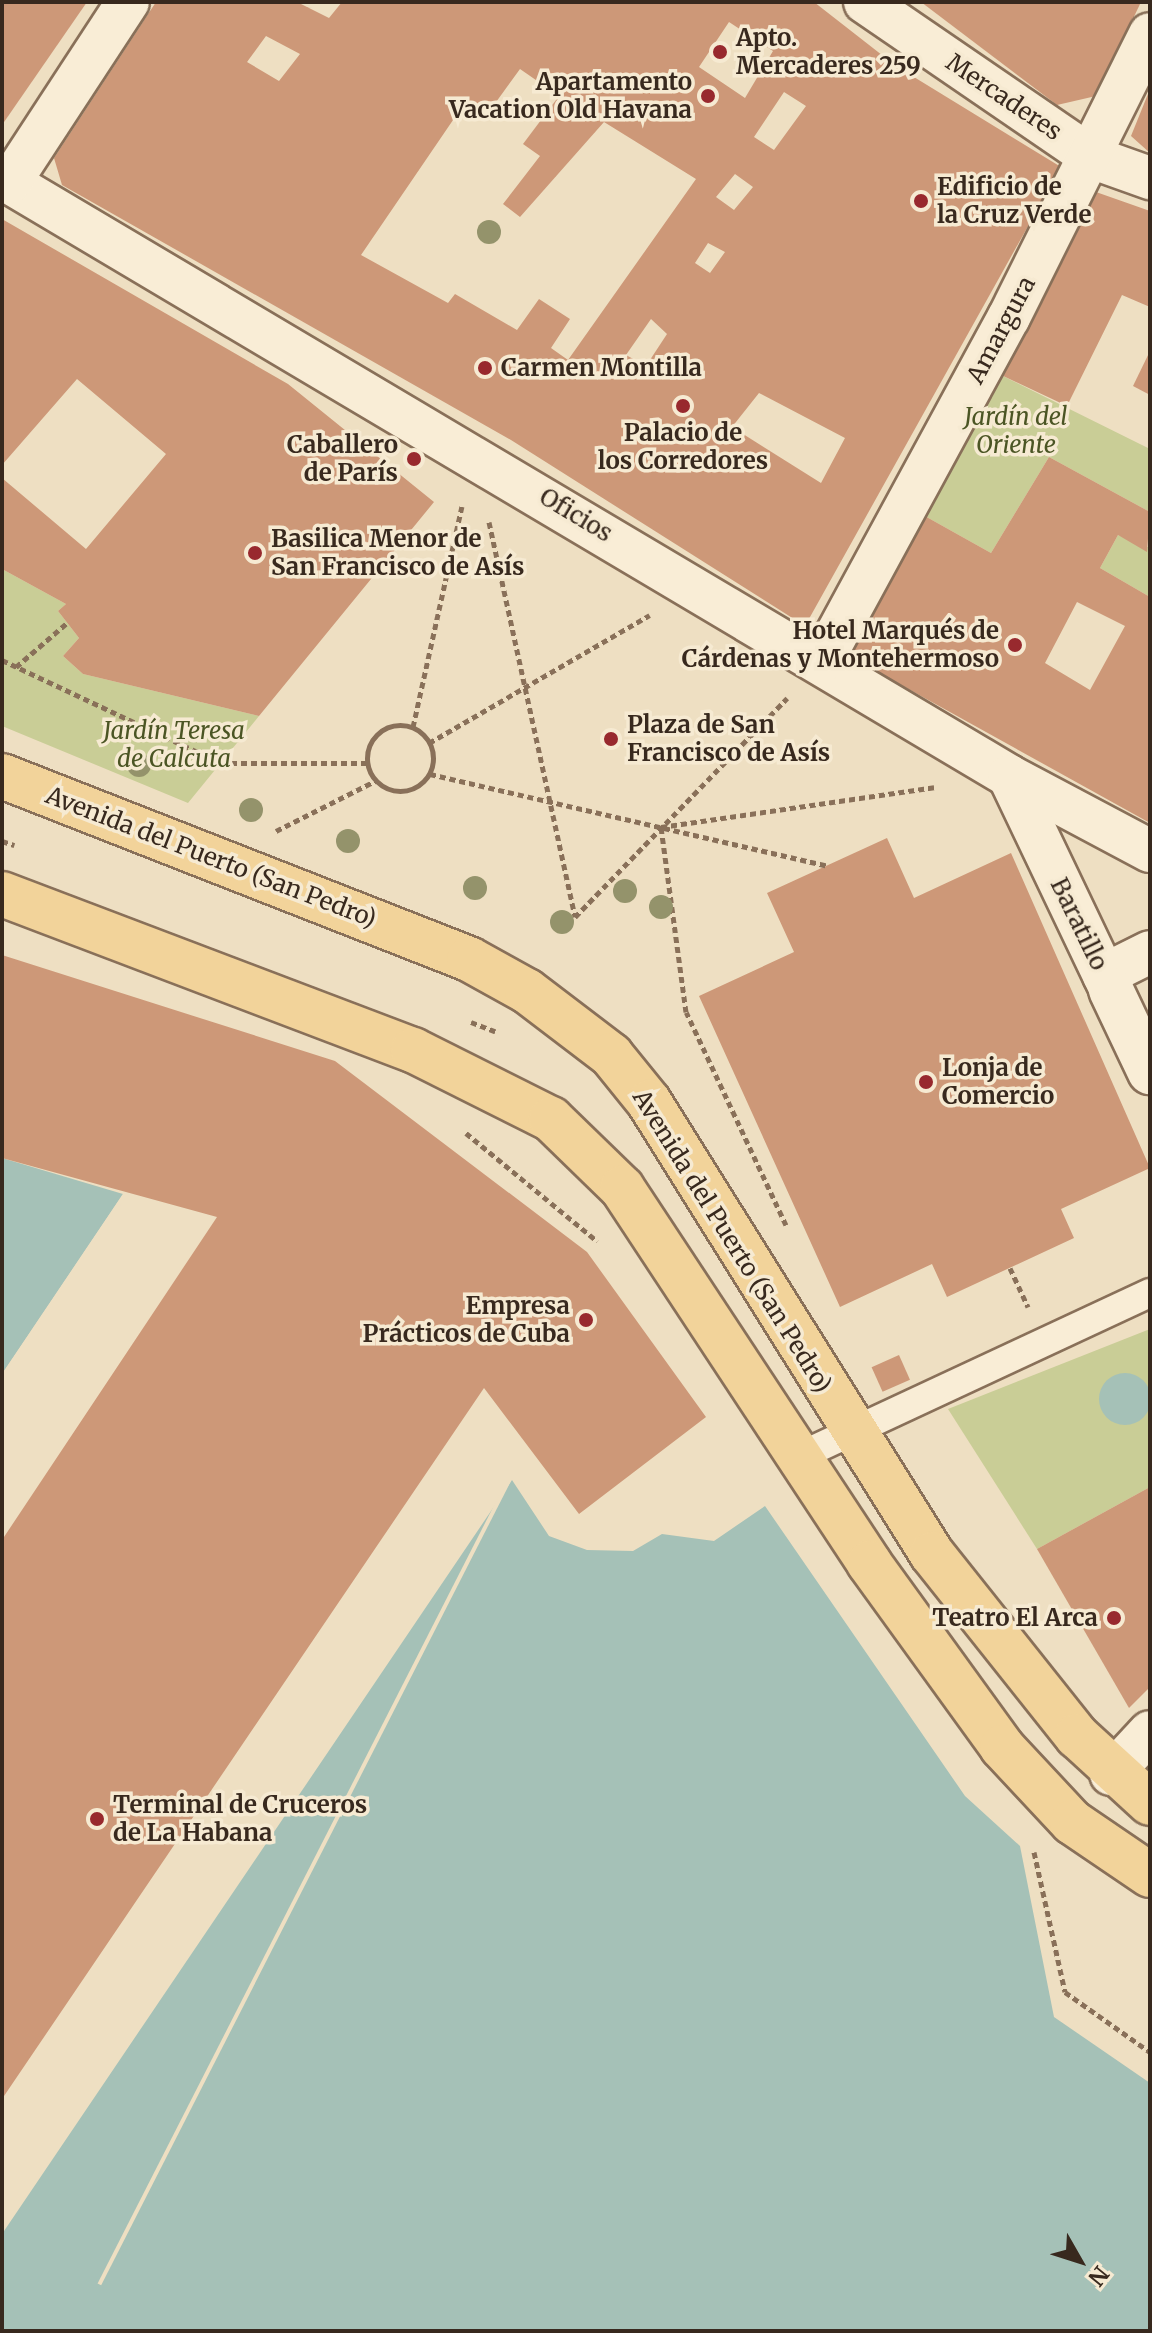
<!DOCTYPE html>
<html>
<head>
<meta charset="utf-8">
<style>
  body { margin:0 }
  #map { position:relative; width:1152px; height:2333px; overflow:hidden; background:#eedfc2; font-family:Merriweather,serif }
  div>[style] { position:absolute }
  .green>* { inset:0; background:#c9cd96 }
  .water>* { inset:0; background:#a5c1b7 }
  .round { border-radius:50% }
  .pier>* { inset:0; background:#eedfc2; transform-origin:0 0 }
  .building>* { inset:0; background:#cd9878; transform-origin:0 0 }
  .path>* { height:5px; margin-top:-2.5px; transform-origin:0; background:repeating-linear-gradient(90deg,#897059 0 6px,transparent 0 10px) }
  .path>.ring { margin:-2.5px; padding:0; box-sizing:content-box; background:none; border:5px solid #897059; border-radius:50% }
  .roads { filter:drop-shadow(2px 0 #897059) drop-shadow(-2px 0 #897059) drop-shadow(0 2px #897059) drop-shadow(0 -2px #897059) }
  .service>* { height:28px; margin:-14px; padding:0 14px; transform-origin:14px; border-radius:14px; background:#f9edd6 }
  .pedestrian>* { height:42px; margin:-21px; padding:0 21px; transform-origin:21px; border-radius:21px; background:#f9edd6 }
  .minor>* { height:44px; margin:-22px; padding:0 22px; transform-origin:22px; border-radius:22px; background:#f9edd6 }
  .primary>* { height:44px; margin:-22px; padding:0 22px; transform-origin:22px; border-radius:22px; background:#f2d39a }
  .trees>* { width:24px; height:24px; margin:-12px; border-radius:50%; background:#94936b }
  .dots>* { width:22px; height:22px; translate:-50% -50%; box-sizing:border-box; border:4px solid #f6ead2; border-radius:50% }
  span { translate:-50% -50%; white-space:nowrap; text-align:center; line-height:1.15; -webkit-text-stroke:7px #f6ead2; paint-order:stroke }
  .poi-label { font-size:24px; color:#38291e; font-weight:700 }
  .left { translate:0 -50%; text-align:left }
  .right { translate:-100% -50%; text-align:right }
  .street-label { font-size:24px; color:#38291e }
  .park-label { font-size:24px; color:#4b5524; font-style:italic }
  .frame { position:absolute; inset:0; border:4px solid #38291e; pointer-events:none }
  .north { position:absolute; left:1040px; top:2221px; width:80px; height:80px; -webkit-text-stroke:6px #f6ead2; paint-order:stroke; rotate:129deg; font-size:22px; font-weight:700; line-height:32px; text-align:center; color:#38291e }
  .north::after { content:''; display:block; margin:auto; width:28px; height:36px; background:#38291e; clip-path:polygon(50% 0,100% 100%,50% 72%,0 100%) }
</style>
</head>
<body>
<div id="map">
  <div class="green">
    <i style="clip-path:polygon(999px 374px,1150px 449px,1150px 512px,1049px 457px,991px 553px,923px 515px)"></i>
    <i style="clip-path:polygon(1118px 535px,1150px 548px,1150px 597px,1100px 568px)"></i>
    <i style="clip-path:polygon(2px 569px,66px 604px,58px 611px,79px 638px,63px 656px,83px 674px,259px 716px,188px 803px,2px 726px)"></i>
    <i style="clip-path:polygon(1150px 1329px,1150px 1487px,1037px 1549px,948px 1409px)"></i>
  </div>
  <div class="water">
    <i style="clip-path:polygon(2px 1158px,123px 1194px,2px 1374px)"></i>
    <i class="round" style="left:1099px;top:1373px;width:52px;height:52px"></i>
    <i style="clip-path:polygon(512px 1480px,549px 1536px,587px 1550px,633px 1551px,662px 1534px,714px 1541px,765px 1506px,965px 1796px,1020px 1846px,1054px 2017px,1150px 2083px,1150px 2331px,2px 2331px,2px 2234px)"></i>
  </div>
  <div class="pier">
    <i style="clip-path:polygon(123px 1194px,126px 1197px,2px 1378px,2px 1374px)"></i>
    <i style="left:508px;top:1478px;width:4px;height:904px;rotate:27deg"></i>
  </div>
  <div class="building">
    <i style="clip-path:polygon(2px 2px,87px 2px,2px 125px)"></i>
    <i style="clip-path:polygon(evenodd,156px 2px,297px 2px,329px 18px,342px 2px,814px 2px,896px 66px,1061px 167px,805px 626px,511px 440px,62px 185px,54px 158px,156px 2px,729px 22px,773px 51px,745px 98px,699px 67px,729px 22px,156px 2px,266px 36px,300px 54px,279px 81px,247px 62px,266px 36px,156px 2px,520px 69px,559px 96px,523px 144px,540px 156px,503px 204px,520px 217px,604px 122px,696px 179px,568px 360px,551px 348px,570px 319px,539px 299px,517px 330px,455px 294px,448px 303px,361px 255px,466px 101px,486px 116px,520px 69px,156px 2px,784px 92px,806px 106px,774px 150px,754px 137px,784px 92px,156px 2px,735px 174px,753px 187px,734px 210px,716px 197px,735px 174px,156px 2px,708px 243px,725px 252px,710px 273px,695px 263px,708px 243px,156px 2px,651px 319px,667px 334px,646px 366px,626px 355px,651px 319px,156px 2px,759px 393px,845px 438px,821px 483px,732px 427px,759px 393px)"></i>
    <i style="clip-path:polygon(921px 2px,1141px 2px,1096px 96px,1057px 105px)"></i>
    <i style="clip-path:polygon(1150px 89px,1150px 153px,1131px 136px)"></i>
    <i style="clip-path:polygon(1096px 192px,1150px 211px,1150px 307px,1122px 295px,1067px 406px,999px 374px)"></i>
    <i style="clip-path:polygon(2px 219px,288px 384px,434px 502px,259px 716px,83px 674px,63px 656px,79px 638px,58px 611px,66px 604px,2px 569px,2px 478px,86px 549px,166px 454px,77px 379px,2px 465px)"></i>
    <i style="clip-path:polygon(1150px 351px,1150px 395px,1133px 386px)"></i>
    <i style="clip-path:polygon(evenodd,1049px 457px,1150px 512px,1147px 552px,1118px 535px,1100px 568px,1150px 597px,1150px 823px,847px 655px,923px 515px,991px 553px,1049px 457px,1077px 602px,1125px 626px,1090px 690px,1045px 663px,1077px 602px)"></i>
    <i style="clip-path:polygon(887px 838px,914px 898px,1011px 853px,1150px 1168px,1061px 1209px,1074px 1238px,947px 1297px,932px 1264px,840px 1307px,699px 996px,794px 952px,767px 893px)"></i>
    <i style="clip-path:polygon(2px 955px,335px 1061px,587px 1252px,706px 1417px,579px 1514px,484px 1388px,2px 2099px,2px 1540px,217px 1217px,2px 1158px)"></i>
    <i style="left:899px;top:1355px;width:27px;height:30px;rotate:66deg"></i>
    <i style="clip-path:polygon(1150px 1487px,1150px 1687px,1129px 1708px,1037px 1549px)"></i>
  </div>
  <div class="path">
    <i style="left:489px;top:522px;width:404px;rotate:77.7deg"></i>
    <i style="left:575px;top:917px;width:305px;rotate:-45.9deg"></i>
    <i style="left:2px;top:660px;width:242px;rotate:25.2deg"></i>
    <i style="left:221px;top:763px;width:145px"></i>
    <i style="left:16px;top:667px;width:67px;rotate:-40.8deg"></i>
    <i class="ring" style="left:367px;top:725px;width:61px;height:61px"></i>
    <i style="left:413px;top:727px;width:226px;rotate:-77.5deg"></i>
    <i style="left:429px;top:743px;width:255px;rotate:-30.1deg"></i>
    <i style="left:430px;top:774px;width:408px;rotate:13deg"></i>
    <i style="left:276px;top:831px;width:111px;rotate:-26.8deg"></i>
    <i style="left:2px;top:841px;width:13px;rotate:18deg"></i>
    <i style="left:471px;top:1022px;width:26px;rotate:21deg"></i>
    <i style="left:466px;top:1133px;width:170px;rotate:39.5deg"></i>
    <i style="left:786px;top:1225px;width:235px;rotate:-115.1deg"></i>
    <i style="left:686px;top:1012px;width:187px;rotate:-97.7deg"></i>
    <i style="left:661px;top:827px;width:276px;rotate:-8.3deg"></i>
    <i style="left:1010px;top:1268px;width:43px;rotate:65.2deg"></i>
    <i style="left:1034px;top:1852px;width:143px;rotate:77.5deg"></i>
    <i style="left:1065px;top:1992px;width:104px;rotate:35.2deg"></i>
  </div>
  <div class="roads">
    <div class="service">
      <i style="left:798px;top:1457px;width:388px;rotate:-25deg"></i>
    </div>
    <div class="pedestrian">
      <i style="left:865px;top:2px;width:274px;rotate:34.4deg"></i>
      <i style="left:1091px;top:157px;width:63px;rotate:19.6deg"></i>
      <i style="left:2px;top:178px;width:1171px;rotate:30.7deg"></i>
      <i style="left:1009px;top:776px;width:160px;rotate:28deg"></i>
      <i style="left:10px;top:182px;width:215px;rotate:-56.8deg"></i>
      <i style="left:821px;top:663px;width:394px;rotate:-61.5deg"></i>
      <i style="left:1009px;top:317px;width:316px;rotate:-63.5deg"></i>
      <i style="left:1009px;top:776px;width:237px;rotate:64.5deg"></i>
      <i style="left:1104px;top:975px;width:51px;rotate:-26.6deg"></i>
      <i style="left:1111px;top:1774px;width:57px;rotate:-47.1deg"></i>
    </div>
    <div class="minor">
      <i style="left:1111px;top:990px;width:91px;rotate:64.6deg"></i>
    </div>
    <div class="primary">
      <i style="left:2px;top:776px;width:502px;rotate:21.4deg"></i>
      <i style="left:469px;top:959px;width:66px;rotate:28.9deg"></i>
      <i style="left:527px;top:991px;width:106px;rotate:37.3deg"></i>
      <i style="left:611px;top:1055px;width:60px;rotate:51deg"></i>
      <i style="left:649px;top:1102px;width:533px;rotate:57.95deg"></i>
      <i style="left:932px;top:1554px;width:233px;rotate:51.5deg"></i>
      <i style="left:1077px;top:1736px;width:99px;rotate:42.5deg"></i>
      <i style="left:2px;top:894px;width:440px;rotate:20.8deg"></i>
      <i style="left:413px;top:1050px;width:154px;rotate:26.6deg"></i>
      <i style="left:551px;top:1119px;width:99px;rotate:44.2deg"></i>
      <i style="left:622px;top:1188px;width:449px;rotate:56.6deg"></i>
      <i style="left:869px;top:1563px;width:227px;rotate:54.1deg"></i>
      <i style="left:1002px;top:1747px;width:103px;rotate:47deg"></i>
      <i style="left:1072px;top:1822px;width:94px;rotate:34.2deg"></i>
    </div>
  </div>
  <div class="trees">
    <i style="left:489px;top:232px"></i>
    <i style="left:139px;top:765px"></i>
    <i style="left:251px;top:810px"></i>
    <i style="left:348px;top:841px"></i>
    <i style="left:475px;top:888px"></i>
    <i style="left:625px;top:891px"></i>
    <i style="left:661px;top:907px"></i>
    <i style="left:562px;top:922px"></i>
  </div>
  <div class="dots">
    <i style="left:720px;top:52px;background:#98292e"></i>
    <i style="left:708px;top:96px;background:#98292e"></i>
    <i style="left:921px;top:201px;background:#98292e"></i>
    <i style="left:485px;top:368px;background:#98292e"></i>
    <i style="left:683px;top:406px;background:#98292e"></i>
    <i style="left:414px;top:459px;background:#98292e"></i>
    <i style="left:255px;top:553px;background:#98292e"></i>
    <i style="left:1015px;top:645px;background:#98292e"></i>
    <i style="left:611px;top:739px;background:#98292e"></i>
    <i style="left:926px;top:1082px;background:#98292e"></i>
    <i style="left:586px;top:1320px;background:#98292e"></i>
    <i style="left:1114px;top:1618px;background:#98292e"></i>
    <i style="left:97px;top:1819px;background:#98292e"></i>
  </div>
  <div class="poi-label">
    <span class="left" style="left:736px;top:52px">Apto.<br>Mercaderes 259</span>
    <span class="right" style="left:692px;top:96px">Apartamento<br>Vacation Old Havana</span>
    <span class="left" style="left:937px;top:201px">Edificio de<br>la Cruz Verde</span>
    <span class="left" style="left:501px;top:368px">Carmen Montilla</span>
    <span style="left:683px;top:447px">Palacio de<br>los Corredores</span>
    <span class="right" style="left:398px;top:459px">Caballero<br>de París</span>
    <span class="left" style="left:271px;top:553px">Basilica Menor de<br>San Francisco de Asís</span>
    <span class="right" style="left:999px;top:645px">Hotel Marqués de<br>Cárdenas y Montehermoso</span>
    <span class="left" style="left:627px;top:739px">Plaza de San<br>Francisco de Asís</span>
    <span class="left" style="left:942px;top:1082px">Lonja de<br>Comercio</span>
    <span class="right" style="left:570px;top:1320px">Empresa<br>Prácticos de Cuba</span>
    <span class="right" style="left:1098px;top:1618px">Teatro El Arca</span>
    <span class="left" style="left:113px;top:1819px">Terminal de Cruceros<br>de La Habana</span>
  </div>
  <div class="street-label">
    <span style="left:1004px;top:97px;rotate:34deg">Mercaderes</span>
    <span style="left:1001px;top:330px;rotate:-62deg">Amargura</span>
    <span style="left:576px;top:515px;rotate:31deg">Oficios</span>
    <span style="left:211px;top:857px;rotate:21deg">Avenida del Puerto (San Pedro)</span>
    <span style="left:1079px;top:924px;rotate:64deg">Baratillo</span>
    <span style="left:732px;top:1241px;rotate:58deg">Avenida del Puerto (San Pedro)</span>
  </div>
  <div class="park-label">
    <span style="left:1016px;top:431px">Jardín del<br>Oriente</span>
    <span style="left:174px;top:745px">Jardín Teresa<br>de Calcuta</span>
  </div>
  <div class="frame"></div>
  <div class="north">N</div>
</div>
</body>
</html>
